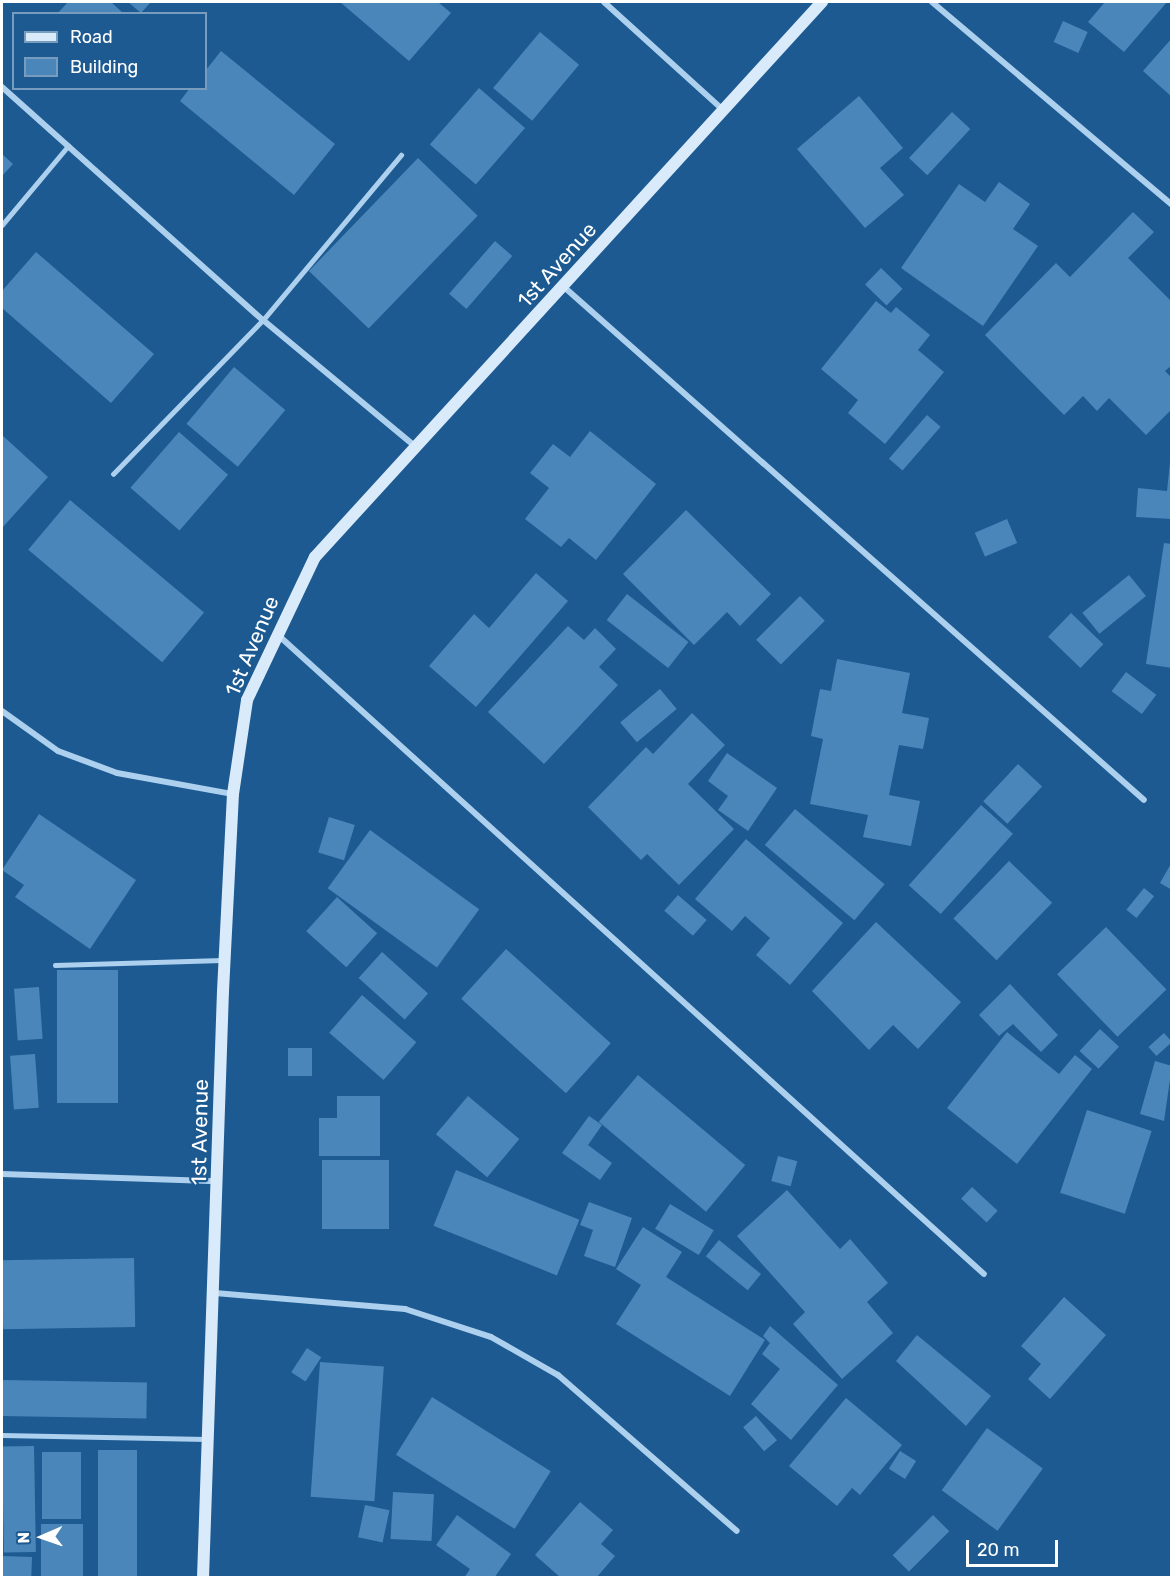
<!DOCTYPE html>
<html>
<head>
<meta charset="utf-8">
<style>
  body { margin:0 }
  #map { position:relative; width:1173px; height:1579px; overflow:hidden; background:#1c5a91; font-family:Rubik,sans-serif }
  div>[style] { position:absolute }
  .building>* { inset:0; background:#4a86b9; transform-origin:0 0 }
  .lane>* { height:4.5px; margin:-2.25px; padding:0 2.25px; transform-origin:2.25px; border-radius:2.25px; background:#acd0ee }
  .street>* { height:6px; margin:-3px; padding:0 3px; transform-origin:3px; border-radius:3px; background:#acd0ee }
  .secondary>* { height:12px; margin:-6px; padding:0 6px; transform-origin:6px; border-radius:6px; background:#d9eafa }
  span { translate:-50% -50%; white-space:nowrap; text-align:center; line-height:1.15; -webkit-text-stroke:4.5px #1c5a91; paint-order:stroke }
  .street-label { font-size:21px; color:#fff }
  .frame { position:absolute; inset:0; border:3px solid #fff; pointer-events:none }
  .legend { position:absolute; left:12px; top:12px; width:195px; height:78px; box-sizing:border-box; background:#1c5a91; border:2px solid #779cbd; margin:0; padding:8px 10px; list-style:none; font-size:18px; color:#fff }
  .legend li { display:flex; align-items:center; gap:12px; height:30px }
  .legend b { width:30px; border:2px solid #779cbd }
  .north { position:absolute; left:12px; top:1507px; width:60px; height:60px; -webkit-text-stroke:4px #1c5a91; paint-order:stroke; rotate:268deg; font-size:16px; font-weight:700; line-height:24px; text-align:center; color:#fff }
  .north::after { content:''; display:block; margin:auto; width:21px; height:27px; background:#fff; clip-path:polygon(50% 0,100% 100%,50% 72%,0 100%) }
  .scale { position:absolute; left:966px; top:1540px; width:92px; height:27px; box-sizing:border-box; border:3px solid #fff; border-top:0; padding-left:8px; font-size:18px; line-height:21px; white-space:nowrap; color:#fff; -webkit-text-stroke:4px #1c5a91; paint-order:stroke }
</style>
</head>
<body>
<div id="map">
  <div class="building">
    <i style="clip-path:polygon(68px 2px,111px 2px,124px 14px,57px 14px)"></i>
    <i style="clip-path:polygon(128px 2px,151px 2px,141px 13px)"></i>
    <i style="clip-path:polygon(340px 2px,438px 2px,451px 13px,409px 61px)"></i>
    <i style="clip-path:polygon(1105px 2px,1167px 2px,1124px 52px,1088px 22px)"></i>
    <i style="left:1063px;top:21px;width:27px;height:23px;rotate:24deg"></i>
    <i style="left:540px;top:32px;width:51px;height:73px;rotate:40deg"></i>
    <i style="clip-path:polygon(1172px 38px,1172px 97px,1143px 71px)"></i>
    <i style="clip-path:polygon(221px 51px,335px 144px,294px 195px,180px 101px,190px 88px,206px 88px,206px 70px)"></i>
    <i style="left:479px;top:88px;width:61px;height:75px;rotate:41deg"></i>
    <i style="clip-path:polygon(859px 96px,903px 148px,880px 168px,904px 195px,865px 228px,797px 149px)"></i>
    <i style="left:952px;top:112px;width:25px;height:63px;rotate:43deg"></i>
    <i style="clip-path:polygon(2px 154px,13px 164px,2px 176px)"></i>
    <i style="left:418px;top:158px;width:83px;height:157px;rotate:44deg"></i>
    <i style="clip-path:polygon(999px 182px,1030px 204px,1013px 229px,1038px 246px,983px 326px,901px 268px,959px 184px,985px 202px)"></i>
    <i style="clip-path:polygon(1133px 212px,1154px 232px,1128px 258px,1172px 302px,1172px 365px,1165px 371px,1172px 378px,1172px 409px,1146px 435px,1109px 398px,1097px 411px,1083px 396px,1064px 415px,985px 335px,1056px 263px,1070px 277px)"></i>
    <i style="left:495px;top:241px;width:23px;height:70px;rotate:41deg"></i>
    <i style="clip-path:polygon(36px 252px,154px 354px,111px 403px,2px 308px,2px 291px)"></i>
    <i style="left:881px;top:268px;width:30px;height:23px;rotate:44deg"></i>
    <i style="clip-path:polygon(876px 301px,891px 313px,896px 307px,930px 335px,918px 350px,944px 372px,885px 444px,848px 413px,858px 400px,821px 369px)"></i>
    <i style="left:234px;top:367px;width:67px;height:74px;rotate:40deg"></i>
    <i style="left:927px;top:415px;width:18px;height:58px;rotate:41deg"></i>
    <i style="clip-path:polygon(590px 431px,656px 484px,596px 560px,569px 538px,561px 547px,525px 519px,549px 488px,530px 473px,553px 444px,570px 457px)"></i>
    <i style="left:179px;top:432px;width:65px;height:74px;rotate:41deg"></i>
    <i style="clip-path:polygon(2px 435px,48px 477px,2px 528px)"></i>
    <i style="clip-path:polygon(1170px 462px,1172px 519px,1136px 517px,1138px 488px,1167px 491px)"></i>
    <i style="left:70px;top:500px;width:175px;height:65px;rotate:40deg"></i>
    <i style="clip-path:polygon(686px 510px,771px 594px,740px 626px,727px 612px,694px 645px,623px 574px)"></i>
    <i style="left:1007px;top:519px;width:26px;height:35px;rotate:67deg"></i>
    <i style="clip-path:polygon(1164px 543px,1172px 544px,1172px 668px,1146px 664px)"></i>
    <i style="clip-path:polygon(536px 573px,568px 601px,476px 707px,429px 666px,474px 614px,489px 628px)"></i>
    <i style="left:1129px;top:575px;width:27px;height:60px;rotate:51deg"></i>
    <i style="left:627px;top:594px;width:78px;height:33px;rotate:38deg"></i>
    <i style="left:800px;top:596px;width:35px;height:62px;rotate:45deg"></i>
    <i style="left:1071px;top:613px;width:45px;height:33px;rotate:44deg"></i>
    <i style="clip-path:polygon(568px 626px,584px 640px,595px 628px,616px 649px,599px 667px,618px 685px,544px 764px,488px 712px)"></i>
    <i style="clip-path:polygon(837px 659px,910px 673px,902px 713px,929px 718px,923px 749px,899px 745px,889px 795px,920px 801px,911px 846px,863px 837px,868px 815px,810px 804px,823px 739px,811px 736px,820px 689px,831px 691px)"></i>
    <i style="left:1126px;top:672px;width:38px;height:24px;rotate:37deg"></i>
    <i style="left:660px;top:689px;width:26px;height:52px;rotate:50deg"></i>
    <i style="clip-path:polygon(692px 713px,725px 745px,688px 784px,734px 829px,679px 885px,647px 854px,641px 860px,588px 807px,646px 747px,653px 754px)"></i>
    <i style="clip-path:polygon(727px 753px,777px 788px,748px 831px,718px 810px,728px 796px,708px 781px)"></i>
    <i style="left:1018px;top:764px;width:33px;height:51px;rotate:43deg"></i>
    <i style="left:981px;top:805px;width:43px;height:108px;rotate:42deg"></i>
    <i style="left:795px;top:809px;width:117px;height:47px;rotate:40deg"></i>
    <i style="clip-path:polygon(39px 814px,136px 880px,90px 949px,15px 897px,24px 885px,2px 870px)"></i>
    <i style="left:329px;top:817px;width:27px;height:37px;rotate:17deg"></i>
    <i style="left:370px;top:830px;width:135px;height:72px;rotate:36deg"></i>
    <i style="clip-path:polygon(746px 839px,843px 923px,790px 985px,756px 955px,770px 938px,745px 916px,732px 931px,695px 899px)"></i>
    <i style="left:1009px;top:861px;width:60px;height:80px;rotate:44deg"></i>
    <i style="clip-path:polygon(1172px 862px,1172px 890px,1160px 883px)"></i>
    <i style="left:1144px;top:888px;width:13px;height:28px;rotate:39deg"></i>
    <i style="left:678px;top:895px;width:38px;height:21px;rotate:41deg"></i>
    <i style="left:337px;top:897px;width:54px;height:46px;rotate:42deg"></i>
    <i style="clip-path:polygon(876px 922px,961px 1002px,918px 1049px,893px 1025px,869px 1050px,812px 991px)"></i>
    <i style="left:1106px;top:927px;width:87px;height:68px;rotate:46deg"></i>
    <i style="left:506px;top:949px;width:141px;height:67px;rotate:42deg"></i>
    <i style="left:382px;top:952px;width:62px;height:35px;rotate:42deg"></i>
    <i style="left:57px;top:970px;width:61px;height:133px"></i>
    <i style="clip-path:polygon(1010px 984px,1058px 1035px,1041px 1052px,1013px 1024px,999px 1036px,979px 1015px)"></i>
    <i style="left:39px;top:987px;width:52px;height:25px;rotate:86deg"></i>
    <i style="left:362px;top:995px;width:72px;height:50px;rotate:41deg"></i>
    <i style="left:1100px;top:1029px;width:26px;height:30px;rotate:43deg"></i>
    <i style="clip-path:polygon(1007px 1032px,1059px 1074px,1075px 1055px,1092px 1069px,1017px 1164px,947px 1108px)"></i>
    <i style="left:1164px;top:1033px;width:12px;height:21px;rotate:48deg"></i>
    <i style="left:288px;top:1048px;width:24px;height:28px"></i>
    <i style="left:35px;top:1054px;width:54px;height:25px;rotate:86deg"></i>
    <i style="clip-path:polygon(1155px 1061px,1172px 1066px,1164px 1121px,1140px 1114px)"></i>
    <i style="left:638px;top:1075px;width:140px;height:61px;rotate:40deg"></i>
    <i style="clip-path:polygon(337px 1096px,380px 1096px,380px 1156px,319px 1156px,319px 1118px,337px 1118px)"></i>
    <i style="left:468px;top:1096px;width:67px;height:50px;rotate:40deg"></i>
    <i style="left:1087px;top:1110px;width:68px;height:87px;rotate:18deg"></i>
    <i style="clip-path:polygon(589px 1116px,602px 1125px,588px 1145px,612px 1163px,600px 1180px,562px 1153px)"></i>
    <i style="left:778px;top:1156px;width:20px;height:26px;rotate:15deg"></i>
    <i style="left:322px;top:1160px;width:67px;height:69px"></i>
    <i style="left:456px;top:1170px;width:133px;height:60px;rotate:22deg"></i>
    <i style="left:972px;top:1187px;width:35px;height:16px;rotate:43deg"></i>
    <i style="clip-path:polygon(787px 1190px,840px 1249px,850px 1239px,888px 1283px,867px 1302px,893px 1333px,842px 1379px,793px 1324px,805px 1312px,737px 1236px)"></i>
    <i style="clip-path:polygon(589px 1202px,632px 1218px,615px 1267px,584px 1256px,593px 1230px,580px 1225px)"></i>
    <i style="left:670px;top:1204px;width:51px;height:29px;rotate:31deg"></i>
    <i style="clip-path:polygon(643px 1227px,682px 1252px,666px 1277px,765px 1340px,730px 1396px,616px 1324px,641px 1285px,616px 1269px)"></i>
    <i style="left:719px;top:1240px;width:54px;height:21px;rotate:39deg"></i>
    <i style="left:134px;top:1258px;width:69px;height:132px;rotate:89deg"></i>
    <i style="clip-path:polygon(1064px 1297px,1106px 1335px,1050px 1399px,1028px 1379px,1041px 1364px,1021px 1346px)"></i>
    <i style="clip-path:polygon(770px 1326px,838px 1385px,791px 1440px,751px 1404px,780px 1369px,762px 1354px,770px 1343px,763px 1336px)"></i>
    <i style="clip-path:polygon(917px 1335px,991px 1396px,966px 1426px,896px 1361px)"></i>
    <i style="left:307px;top:1348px;width:17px;height:29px;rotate:33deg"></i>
    <i style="left:320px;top:1362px;width:64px;height:135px;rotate:4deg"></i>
    <i style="left:2px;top:1380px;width:145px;height:36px;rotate:1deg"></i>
    <i style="left:432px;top:1397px;width:140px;height:68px;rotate:32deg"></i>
    <i style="clip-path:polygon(846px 1398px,902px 1445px,860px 1495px,852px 1488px,837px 1506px,789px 1466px)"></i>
    <i style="left:756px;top:1416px;width:32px;height:17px;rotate:49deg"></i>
    <i style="left:987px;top:1428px;width:69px;height:77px;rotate:36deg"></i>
    <i style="left:34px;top:1446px;width:106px;height:32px;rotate:89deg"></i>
    <i style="left:98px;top:1450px;width:39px;height:128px"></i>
    <i style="left:900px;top:1451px;width:19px;height:21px;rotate:32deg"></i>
    <i style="left:42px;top:1452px;width:39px;height:67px"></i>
    <i style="left:393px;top:1492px;width:41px;height:47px;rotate:3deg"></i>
    <i style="clip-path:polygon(580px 1502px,613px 1530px,601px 1544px,615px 1556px,596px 1578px,561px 1578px,535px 1555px)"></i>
    <i style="left:365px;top:1505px;width:25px;height:33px;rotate:12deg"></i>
    <i style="clip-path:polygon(457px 1515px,511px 1554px,494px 1578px,464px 1578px,470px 1569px,436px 1545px)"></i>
    <i style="left:933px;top:1515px;width:23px;height:57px;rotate:45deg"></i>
    <i style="left:41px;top:1524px;width:42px;height:54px"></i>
    <i style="left:2px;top:1556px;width:30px;height:22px;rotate:2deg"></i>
  </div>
  <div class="lane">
    <i style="left:2px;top:225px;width:103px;rotate:-50.1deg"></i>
    <i style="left:113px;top:474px;width:215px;rotate:-45.8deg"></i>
    <i style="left:263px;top:320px;width:215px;rotate:-50.1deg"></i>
    <i style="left:55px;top:965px;width:167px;rotate:-1.7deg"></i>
    <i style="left:2px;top:1435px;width:204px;rotate:1.1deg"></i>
  </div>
  <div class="street">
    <i style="left:604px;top:2px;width:161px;rotate:42.2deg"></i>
    <i style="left:932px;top:2px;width:314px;rotate:40.2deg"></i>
    <i style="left:2px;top:87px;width:350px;rotate:41.8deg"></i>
    <i style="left:263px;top:320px;width:197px;rotate:39.7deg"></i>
    <i style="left:564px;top:287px;width:774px;rotate:41.49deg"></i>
    <i style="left:278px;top:635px;width:952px;rotate:42.15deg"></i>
    <i style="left:2px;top:711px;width:69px;rotate:35.5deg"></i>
    <i style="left:58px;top:751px;width:63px;rotate:20.4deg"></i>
    <i style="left:117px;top:773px;width:118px;rotate:10.3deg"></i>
    <i style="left:2px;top:1174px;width:215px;rotate:1.9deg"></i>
    <i style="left:215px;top:1293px;width:191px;rotate:4.8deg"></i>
    <i style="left:405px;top:1309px;width:90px;rotate:18deg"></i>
    <i style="left:491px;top:1337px;width:77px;rotate:29.6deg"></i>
    <i style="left:558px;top:1375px;width:237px;rotate:41.1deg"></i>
  </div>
  <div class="secondary">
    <i style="left:203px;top:1578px;width:587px;rotate:-88.05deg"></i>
    <i style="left:223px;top:991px;width:197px;rotate:-87.1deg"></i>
    <i style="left:233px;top:794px;width:95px;rotate:-81.5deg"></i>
    <i style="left:247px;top:700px;width:158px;rotate:-64.6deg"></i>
    <i style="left:315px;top:557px;width:752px;rotate:-47.59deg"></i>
  </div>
  <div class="street-label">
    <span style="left:557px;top:265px;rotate:-48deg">1st Avenue</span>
    <span style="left:252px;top:646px;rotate:-67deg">1st Avenue</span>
    <span style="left:200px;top:1132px;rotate:-89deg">1st Avenue</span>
  </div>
  <div class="frame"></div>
  <ul class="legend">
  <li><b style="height:8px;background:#d9eafa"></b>Road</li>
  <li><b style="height:16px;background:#4a86b9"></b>Building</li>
  </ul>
  <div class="north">N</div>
  <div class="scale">20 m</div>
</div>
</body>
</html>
